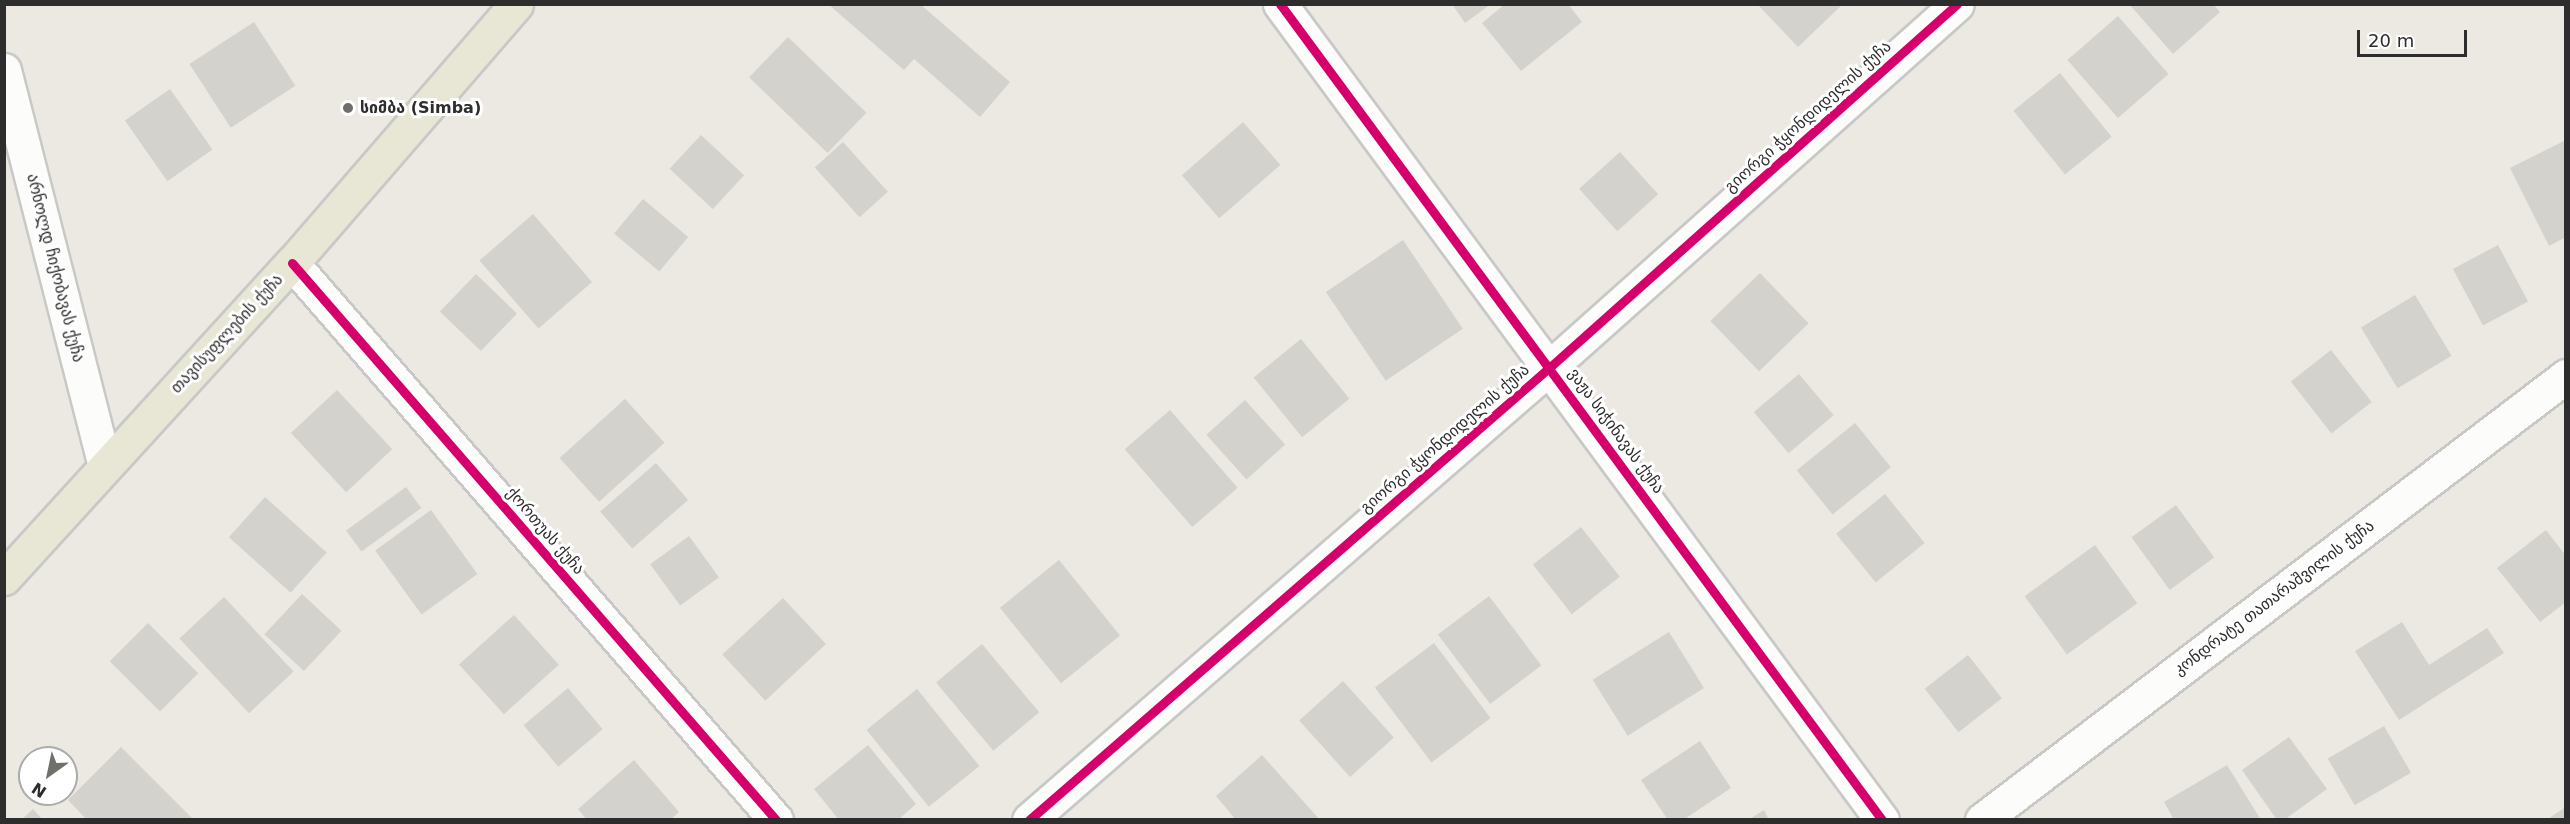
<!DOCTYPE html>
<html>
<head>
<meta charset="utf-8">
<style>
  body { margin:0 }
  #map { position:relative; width:2570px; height:824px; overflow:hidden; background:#ebe9e2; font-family:"DejaVu Sans","Noto Sans Georgian",sans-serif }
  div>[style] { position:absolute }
  .building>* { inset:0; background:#d4d2cd; transform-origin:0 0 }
  .roads { filter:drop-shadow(2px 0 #c8c8c7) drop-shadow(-2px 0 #c8c8c7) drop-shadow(0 2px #c8c8c7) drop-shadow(0 -2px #c8c8c7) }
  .minor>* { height:33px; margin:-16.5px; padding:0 16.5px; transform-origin:16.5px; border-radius:16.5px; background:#fcfcfb }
  .major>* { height:33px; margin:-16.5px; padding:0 16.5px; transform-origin:16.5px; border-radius:16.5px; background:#e8e6d4 }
  .cycleway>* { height:9px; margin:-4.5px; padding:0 4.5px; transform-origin:4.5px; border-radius:4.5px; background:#d6006c }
  .dots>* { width:16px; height:16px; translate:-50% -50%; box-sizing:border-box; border:3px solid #fff; border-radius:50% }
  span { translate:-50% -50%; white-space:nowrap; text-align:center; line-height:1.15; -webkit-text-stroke:6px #fff; paint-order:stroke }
  .poi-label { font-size:16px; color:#2d2d2d; font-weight:700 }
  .left { translate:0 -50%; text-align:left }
  .street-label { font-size:16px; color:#2d2d2d }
  .frame { position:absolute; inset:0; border:6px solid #2d2d2d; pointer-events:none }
  .north { position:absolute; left:18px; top:746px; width:60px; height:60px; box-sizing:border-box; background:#fff; border:2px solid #ababab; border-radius:50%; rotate:213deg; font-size:16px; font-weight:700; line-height:24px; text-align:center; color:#2d2d2d }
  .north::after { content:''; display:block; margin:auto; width:21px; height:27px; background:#706f6c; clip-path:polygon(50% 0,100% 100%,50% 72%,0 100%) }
  .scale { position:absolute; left:2357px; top:30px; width:110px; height:27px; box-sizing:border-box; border:3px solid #2d2d2d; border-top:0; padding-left:8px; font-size:18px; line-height:21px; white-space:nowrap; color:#2d2d2d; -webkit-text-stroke:4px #fff; paint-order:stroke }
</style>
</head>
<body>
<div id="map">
  <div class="building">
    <i style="clip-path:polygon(828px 4px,920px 4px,1010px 82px,980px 117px,914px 59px,904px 70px)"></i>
    <i style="clip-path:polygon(1452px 4px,1491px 4px,1465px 23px)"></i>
    <i style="clip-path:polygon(1505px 4px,1568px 4px,1582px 22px,1521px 71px,1482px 23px)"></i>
    <i style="clip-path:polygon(1757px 4px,1839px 4px,1841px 6px,1798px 47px)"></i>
    <i style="clip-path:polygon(2129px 4px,2213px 4px,2220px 12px,2173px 54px)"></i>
    <i style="left:2118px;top:16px;width:77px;height:67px;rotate:49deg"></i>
    <i style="left:254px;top:22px;width:76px;height:77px;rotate:57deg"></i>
    <i style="left:788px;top:37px;width:109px;height:56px;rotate:44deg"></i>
    <i style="left:2060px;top:73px;width:82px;height:60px;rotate:51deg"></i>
    <i style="left:170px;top:89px;width:74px;height:55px;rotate:55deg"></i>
    <i style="left:1243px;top:122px;width:57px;height:81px;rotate:49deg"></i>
    <i style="left:701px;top:135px;width:59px;height:46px;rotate:43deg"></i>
    <i style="clip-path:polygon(2566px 140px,2566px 237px,2549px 246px,2510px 168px)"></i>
    <i style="left:843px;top:142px;width:67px;height:38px;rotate:48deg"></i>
    <i style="left:1620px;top:152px;width:57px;height:55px;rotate:48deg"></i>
    <i style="left:643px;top:199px;width:59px;height:45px;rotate:40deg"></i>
    <i style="left:533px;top:214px;width:90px;height:71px;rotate:49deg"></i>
    <i style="left:1403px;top:240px;width:107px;height:93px;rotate:56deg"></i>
    <i style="left:2498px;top:245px;width:64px;height:51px;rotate:62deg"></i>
    <i style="left:1760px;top:273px;width:70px;height:69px;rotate:46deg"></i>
    <i style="left:476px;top:274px;width:57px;height:52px;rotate:44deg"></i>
    <i style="left:2415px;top:295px;width:71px;height:63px;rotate:59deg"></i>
    <i style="left:1301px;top:339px;width:77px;height:61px;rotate:51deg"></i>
    <i style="left:2331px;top:350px;width:66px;height:51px;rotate:52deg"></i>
    <i style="left:1799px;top:374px;width:54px;height:59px;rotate:50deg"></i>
    <i style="left:337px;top:390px;width:81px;height:63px;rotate:47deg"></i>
    <i style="left:625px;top:399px;width:59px;height:88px;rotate:48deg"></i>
    <i style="left:1245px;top:400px;width:60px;height:52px;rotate:48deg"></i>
    <i style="left:1170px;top:410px;width:103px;height:60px;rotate:49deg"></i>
    <i style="left:1855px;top:423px;width:57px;height:75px;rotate:51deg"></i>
    <i style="left:656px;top:463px;width:49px;height:74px;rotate:49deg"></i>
    <i style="left:406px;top:487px;width:26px;height:74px;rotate:54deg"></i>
    <i style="left:1885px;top:494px;width:63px;height:63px;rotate:51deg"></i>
    <i style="left:265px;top:497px;width:83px;height:54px;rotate:42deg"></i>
    <i style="left:2176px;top:505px;width:65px;height:55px;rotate:54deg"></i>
    <i style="left:431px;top:510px;width:79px;height:69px;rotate:54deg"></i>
    <i style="left:1581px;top:527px;width:63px;height:61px;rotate:52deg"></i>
    <i style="clip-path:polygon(2546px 530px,2566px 556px,2566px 602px,2540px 622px,2497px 568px)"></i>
    <i style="left:689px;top:536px;width:51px;height:48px;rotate:54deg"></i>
    <i style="left:2095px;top:545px;width:72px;height:87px;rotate:54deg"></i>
    <i style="left:1059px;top:560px;width:97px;height:76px;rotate:51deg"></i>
    <i style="left:302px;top:594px;width:54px;height:55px;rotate:43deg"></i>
    <i style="left:1489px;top:596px;width:87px;height:64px;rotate:53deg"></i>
    <i style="left:224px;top:597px;width:102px;height:61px;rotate:47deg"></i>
    <i style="left:783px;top:598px;width:63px;height:83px;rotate:47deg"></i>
    <i style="left:514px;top:615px;width:67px;height:74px;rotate:48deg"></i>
    <i style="clip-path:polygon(2402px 622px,2429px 665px,2487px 628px,2504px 653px,2399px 720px,2355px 651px)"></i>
    <i style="left:148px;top:623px;width:71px;height:54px;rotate:45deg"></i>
    <i style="left:1669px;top:632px;width:66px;height:90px;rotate:58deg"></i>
    <i style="left:1434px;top:643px;width:94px;height:74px;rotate:53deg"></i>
    <i style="left:982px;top:644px;width:89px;height:60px;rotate:50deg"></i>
    <i style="left:1968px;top:655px;width:55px;height:55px;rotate:52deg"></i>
    <i style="left:1343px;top:681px;width:76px;height:59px;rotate:48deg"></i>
    <i style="left:568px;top:688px;width:54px;height:58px;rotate:50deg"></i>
    <i style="left:917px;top:689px;width:99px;height:65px;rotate:51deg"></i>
    <i style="left:2384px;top:726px;width:54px;height:65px;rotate:60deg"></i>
    <i style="clip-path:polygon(2289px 737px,2327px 789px,2284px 820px,2277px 820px,2242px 770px)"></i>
    <i style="clip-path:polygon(1700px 741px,1731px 788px,1683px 820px,1668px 820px,1641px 780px)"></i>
    <i style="clip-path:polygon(868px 745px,916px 804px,898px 820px,839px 820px,814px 789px)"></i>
    <i style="clip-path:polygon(121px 747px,194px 820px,87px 820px,68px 800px)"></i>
    <i style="clip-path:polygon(1262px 755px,1320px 820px,1236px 820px,1216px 796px)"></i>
    <i style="clip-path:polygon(634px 760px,679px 812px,670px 820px,587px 820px,578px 809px)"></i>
    <i style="clip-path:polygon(2227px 765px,2261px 820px,2174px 820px,2164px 802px)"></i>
    <i style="clip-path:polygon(2566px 807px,2566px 820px,2546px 820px)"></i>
    <i style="clip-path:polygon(33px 809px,43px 820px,21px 820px)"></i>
    <i style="clip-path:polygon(1764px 810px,1769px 820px,1748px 820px)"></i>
  </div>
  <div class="roads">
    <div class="minor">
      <i style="left:1280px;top:4px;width:1014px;rotate:53.58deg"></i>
      <i style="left:4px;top:70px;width:408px;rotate:75.7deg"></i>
      <i style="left:292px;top:263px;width:738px;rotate:49.01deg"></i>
      <i style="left:1029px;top:820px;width:690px;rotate:-41.01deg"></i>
      <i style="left:1550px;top:367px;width:545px;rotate:-41.73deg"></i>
      <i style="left:1982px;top:820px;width:734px;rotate:-37.24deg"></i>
    </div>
    <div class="major">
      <i style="left:4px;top:578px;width:427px;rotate:-47.6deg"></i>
      <i style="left:292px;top:263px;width:342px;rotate:-49.1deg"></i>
    </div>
  </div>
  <div class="cycleway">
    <i style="left:1280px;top:4px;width:1014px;rotate:53.58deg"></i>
    <i style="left:292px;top:263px;width:738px;rotate:49.01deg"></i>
    <i style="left:1029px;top:820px;width:690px;rotate:-41.01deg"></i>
    <i style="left:1550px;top:367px;width:545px;rotate:-41.73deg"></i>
  </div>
  <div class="dots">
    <i style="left:348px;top:108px;background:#706f6c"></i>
  </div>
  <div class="poi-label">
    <span class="left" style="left:360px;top:108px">სიმბა (Simba)</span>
  </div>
  <div class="street-label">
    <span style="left:1808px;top:117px;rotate:-42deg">გიორგი ჭყონდიდელის ქუჩა</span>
    <span style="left:55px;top:268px;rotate:76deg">არნოლდ ჩიქობავას ქუჩა</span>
    <span style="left:227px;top:334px;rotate:-47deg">თავისუფლების ქუჩა</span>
    <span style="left:1616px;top:431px;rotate:54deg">ვაჟა სიჭინავას ქუჩა</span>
    <span style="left:1445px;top:439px;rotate:-41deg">გიორგი ჭყონდიდელის ქუჩა</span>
    <span style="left:545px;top:531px;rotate:49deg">ქორთუას ქუჩა</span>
    <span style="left:2274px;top:598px;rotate:-37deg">კონდრატე თათარაშვილის ქუჩა</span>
  </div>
  <div class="frame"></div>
  <div class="north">N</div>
  <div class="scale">20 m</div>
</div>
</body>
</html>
